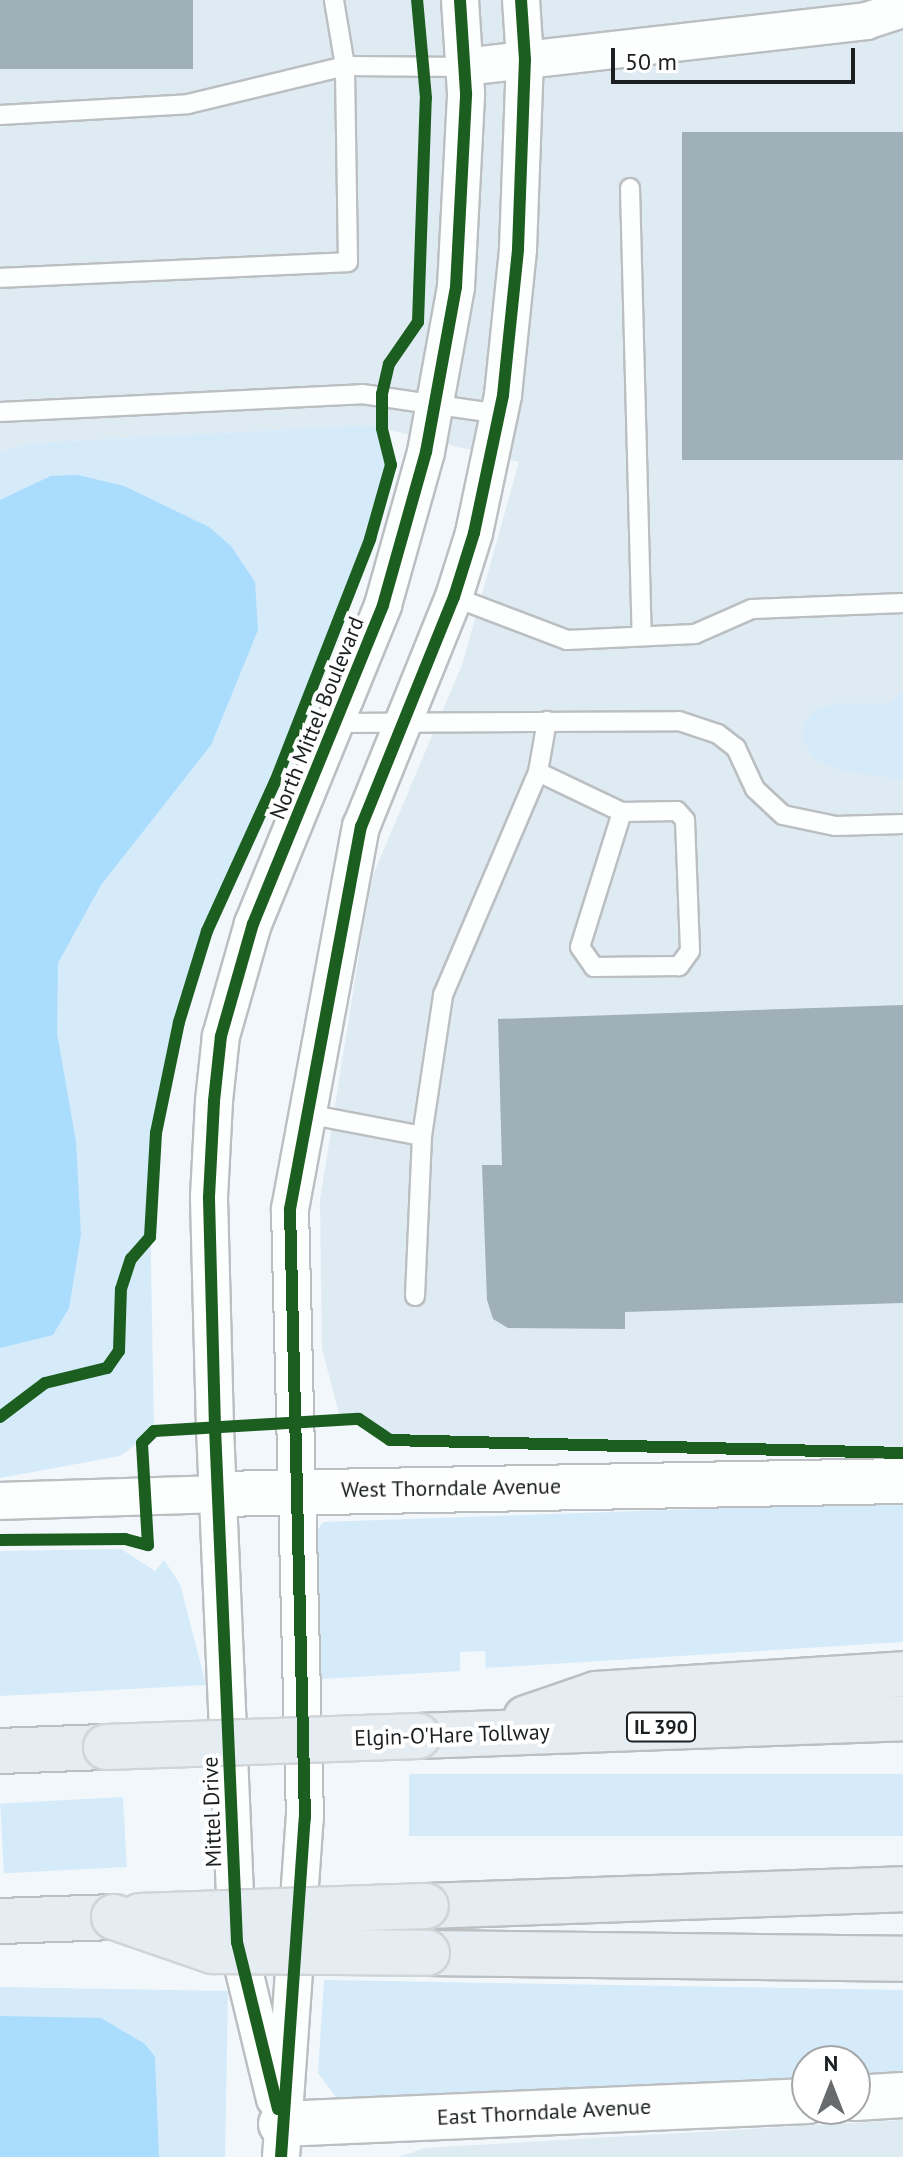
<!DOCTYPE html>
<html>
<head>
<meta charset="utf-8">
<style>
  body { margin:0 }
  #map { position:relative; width:903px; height:2157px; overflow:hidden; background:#f1f7fb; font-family:"PT Sans",sans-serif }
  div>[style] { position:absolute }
  .built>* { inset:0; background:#dfebf2 }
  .green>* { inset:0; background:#d5ebfa; transform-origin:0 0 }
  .water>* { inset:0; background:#aadcfd }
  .building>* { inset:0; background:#9fb0b9; transform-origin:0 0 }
  .roads { filter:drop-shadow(2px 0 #bbbfc2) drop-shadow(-2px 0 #bbbfc2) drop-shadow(0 2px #bbbfc2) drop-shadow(0 -2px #bbbfc2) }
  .service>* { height:18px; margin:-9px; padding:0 9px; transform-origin:9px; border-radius:9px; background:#fdfefe }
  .minor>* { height:36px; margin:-18px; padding:0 18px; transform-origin:18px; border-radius:18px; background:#fdfefe }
  .secondary>* { height:44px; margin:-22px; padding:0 22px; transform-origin:22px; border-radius:22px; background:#fdfefe }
  .motorway>* { height:44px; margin:-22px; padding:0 22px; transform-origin:22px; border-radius:22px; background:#e6edf2 }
  .bridges { filter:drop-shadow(2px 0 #d1d4d6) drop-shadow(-2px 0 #d1d4d6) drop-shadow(0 2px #d1d4d6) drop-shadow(0 -2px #d1d4d6) }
  .motorway-bridge>* { height:44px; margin:-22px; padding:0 22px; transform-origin:22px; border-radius:22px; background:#e6edf2 }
  .cycleway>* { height:12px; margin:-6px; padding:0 6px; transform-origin:6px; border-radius:6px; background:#1b5e20 }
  span { translate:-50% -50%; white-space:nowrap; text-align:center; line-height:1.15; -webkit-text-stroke:8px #fff; paint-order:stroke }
  .shield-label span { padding:2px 6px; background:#fff; border:2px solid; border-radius:6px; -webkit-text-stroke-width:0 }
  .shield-label { font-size:20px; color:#1c2022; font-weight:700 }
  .street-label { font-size:22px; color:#1c2022 }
  .north { position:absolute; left:791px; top:2045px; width:80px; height:80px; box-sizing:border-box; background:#fff; border:2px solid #a4a6a7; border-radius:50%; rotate:0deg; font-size:22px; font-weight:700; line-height:32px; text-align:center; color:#1c2022 }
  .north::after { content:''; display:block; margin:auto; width:28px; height:36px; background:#676b6e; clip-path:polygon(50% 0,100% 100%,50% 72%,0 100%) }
  .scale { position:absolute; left:611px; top:48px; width:244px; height:36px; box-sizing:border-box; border:4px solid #1c2022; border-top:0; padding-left:10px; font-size:24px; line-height:28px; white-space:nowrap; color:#1c2022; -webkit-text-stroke:6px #fff; paint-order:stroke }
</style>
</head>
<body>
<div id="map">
  <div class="built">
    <i style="clip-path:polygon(0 0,903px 0,903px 1453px,390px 1440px,359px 1419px,341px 1421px,322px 1349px,320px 1200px,363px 929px,373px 875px,462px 665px,519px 462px,370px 425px,30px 443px,0 452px)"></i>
    <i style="clip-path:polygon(903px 2120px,903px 2157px,399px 2157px,424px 2148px)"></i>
  </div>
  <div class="green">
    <i style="clip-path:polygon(370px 425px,382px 428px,391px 465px,353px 582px,275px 782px,207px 931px,179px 1022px,156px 1133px,150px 1209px,154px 1431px,120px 1456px,0 1478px,0 452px,30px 443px)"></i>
    <i style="clip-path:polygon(903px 691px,903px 780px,835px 769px,814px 758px,802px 740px,804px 724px,814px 710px,837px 703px,891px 703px)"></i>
    <i style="clip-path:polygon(903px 1502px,903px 1642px,486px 1668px,485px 1651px,460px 1652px,460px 1671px,321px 1679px,314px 1536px,323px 1522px)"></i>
    <i style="clip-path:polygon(121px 1549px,155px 1571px,164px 1560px,180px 1584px,206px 1685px,0 1696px,0 1551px)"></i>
    <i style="left:903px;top:1774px;width:62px;height:494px;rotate:90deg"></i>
    <i style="left:123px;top:1797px;width:70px;height:123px;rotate:87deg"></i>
    <i style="clip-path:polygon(324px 1980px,903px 1990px,903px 2074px,855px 2077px,855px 2061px,807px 2061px,807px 2081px,354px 2102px,336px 2097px,318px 2073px)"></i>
    <i style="left:0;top:1987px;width:228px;height:170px;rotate:1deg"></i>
  </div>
  <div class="water">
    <i style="clip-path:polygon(78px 475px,124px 486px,209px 527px,231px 546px,255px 582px,258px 630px,211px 745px,101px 885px,58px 963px,57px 1033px,76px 1142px,81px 1235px,69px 1308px,53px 1335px,0 1348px,0 500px,51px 476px)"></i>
    <i style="clip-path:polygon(0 2016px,101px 2018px,145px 2044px,155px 2057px,159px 2157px,0 2157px)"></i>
  </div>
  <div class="building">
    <i style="left:0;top:0;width:193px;height:69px"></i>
    <i style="left:903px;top:132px;width:328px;height:221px;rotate:90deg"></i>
    <i style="clip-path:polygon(903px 1005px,903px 1303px,625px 1312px,625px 1329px,508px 1328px,493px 1319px,487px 1300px,482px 1165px,502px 1165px,498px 1019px)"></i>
  </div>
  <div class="roads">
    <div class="service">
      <i style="left:0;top:115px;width:188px;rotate:-3.3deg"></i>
      <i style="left:188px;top:104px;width:162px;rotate:-13.6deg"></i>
      <i style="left:345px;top:66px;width:119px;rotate:0.5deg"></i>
      <i style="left:630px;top:188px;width:448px;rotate:88.5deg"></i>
      <i style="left:0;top:278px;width:348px;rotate:-2.6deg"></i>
      <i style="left:348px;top:262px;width:196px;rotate:-90.9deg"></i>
      <i style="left:345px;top:66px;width:67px;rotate:-99.5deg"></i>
      <i style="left:0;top:412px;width:362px;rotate:-2.8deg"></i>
      <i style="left:362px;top:394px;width:139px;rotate:8.2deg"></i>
      <i style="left:454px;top:597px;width:121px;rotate:20.8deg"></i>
      <i style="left:567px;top:640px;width:128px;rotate:-2.7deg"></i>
      <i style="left:695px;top:634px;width:62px;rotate:-23.7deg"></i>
      <i style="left:752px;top:609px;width:151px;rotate:-2.3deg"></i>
      <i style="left:338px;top:723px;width:341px;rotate:-0.3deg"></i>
      <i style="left:679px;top:721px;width:41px;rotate:18.4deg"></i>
      <i style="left:718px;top:734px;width:23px;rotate:38deg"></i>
      <i style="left:736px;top:748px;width:45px;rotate:65.1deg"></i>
      <i style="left:755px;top:789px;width:38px;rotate:43deg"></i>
      <i style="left:783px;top:815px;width:53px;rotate:11.9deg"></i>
      <i style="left:835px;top:826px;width:68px;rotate:-1.7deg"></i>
      <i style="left:538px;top:772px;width:93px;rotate:25.5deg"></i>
      <i style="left:622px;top:812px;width:55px;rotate:-1deg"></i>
      <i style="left:677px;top:811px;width:12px;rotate:48deg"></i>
      <i style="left:685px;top:820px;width:131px;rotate:87.8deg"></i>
      <i style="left:690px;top:951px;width:19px;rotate:126deg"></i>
      <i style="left:679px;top:966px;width:85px;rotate:179.3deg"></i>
      <i style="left:594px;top:967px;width:24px;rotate:-125deg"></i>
      <i style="left:580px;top:947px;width:141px;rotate:-72.7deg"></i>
      <i style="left:307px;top:1114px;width:117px;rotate:10.8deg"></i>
      <i style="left:422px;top:1136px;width:143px;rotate:-81.5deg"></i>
      <i style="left:443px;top:995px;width:242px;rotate:-66.9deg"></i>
      <i style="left:538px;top:772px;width:52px;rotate:-80deg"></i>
      <i style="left:415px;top:1296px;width:160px;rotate:-87.5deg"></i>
    </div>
    <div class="minor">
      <i style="left:464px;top:67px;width:405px;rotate:-6.5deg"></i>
      <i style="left:866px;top:21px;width:39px;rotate:-18deg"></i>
      <i style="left:0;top:1501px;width:218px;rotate:-1.8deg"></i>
      <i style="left:275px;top:2099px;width:162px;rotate:-103.6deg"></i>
      <i style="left:237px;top:1942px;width:514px;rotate:-92.45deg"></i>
      <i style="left:215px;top:1428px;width:231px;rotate:-91.5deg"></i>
      <i style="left:209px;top:1197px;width:96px;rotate:-87deg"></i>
      <i style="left:214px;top:1101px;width:65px;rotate:-83.9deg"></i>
      <i style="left:221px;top:1036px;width:116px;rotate:-74.1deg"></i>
      <i style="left:253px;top:924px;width:344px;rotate:-67.8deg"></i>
      <i style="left:383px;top:605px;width:159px;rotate:-74.3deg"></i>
      <i style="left:426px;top:452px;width:168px;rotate:-79.7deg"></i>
      <i style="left:456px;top:287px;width:194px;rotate:-87deg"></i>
      <i style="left:466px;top:93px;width:93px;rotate:-93.7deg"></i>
      <i style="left:281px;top:2157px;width:340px;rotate:-86deg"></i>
      <i style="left:305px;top:1818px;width:609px;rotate:-91.41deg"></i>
      <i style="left:290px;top:1209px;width:389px;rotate:-79.5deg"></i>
      <i style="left:361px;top:827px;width:248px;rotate:-68deg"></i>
      <i style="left:454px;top:597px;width:67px;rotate:-72.6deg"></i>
      <i style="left:474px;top:533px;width:141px;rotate:-78.1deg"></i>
      <i style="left:503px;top:395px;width:147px;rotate:-84.1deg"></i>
      <i style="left:518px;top:249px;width:189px;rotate:-87.9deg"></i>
      <i style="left:525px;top:60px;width:60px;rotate:-93.8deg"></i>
    </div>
    <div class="secondary">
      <i style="left:218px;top:1494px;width:685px;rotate:-1.09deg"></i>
      <i style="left:855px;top:2098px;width:48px;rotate:-3.6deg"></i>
      <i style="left:281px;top:2124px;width:527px;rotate:-2.5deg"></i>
    </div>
    <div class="motorway">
      <i style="left:526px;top:1718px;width:74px;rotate:-18.9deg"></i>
      <i style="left:596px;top:1694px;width:308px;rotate:-3.7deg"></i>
      <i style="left:418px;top:1736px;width:485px;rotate:-2.1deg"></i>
      <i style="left:0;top:1751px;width:106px;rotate:-2.2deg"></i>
      <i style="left:426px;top:1906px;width:477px;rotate:-2deg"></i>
      <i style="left:0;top:1921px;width:114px;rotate:-2deg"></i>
      <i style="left:427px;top:1953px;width:476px;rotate:0.7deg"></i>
    </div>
  </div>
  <div class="bridges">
    <div class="motorway-bridge">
      <i style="left:106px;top:1747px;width:312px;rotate:-2deg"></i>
      <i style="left:140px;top:1916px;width:286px;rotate:-2deg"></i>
      <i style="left:114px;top:1917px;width:105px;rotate:19deg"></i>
      <i style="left:213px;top:1951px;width:214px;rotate:0.5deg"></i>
    </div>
  </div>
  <div class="cycleway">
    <i style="left:0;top:1417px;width:56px;rotate:-37.1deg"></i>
    <i style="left:45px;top:1383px;width:64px;rotate:-13.6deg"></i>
    <i style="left:107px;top:1368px;width:21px;rotate:-55deg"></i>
    <i style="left:119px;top:1351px;width:62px;rotate:-88.2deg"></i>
    <i style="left:121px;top:1289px;width:32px;rotate:-72deg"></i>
    <i style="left:131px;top:1259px;width:29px;rotate:-49deg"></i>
    <i style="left:150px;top:1237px;width:104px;rotate:-86.7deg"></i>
    <i style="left:156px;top:1133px;width:113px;rotate:-78.3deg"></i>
    <i style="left:179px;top:1022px;width:95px;rotate:-72.9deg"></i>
    <i style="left:207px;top:931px;width:164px;rotate:-65.5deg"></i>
    <i style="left:275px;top:782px;width:261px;rotate:-68.6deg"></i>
    <i style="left:370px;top:539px;width:77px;rotate:-74.2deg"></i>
    <i style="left:391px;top:465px;width:38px;rotate:-104deg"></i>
    <i style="left:382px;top:428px;width:34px;rotate:-90deg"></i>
    <i style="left:382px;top:394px;width:31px;rotate:-77deg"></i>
    <i style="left:389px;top:364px;width:51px;rotate:-55.4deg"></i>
    <i style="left:418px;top:322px;width:224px;rotate:-88deg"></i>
    <i style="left:426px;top:98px;width:98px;rotate:-95.2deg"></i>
    <i style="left:0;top:1540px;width:125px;rotate:-0.5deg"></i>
    <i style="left:125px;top:1539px;width:24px;rotate:15deg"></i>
    <i style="left:148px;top:1545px;width:102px;rotate:-93.4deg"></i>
    <i style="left:142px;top:1443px;width:17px;rotate:-45deg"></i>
    <i style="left:154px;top:1431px;width:205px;rotate:-3.4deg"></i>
    <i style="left:359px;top:1419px;width:37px;rotate:34deg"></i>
    <i style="left:390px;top:1440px;width:513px;rotate:1.45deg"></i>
    <i style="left:278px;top:2109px;width:172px;rotate:-103.8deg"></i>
    <i style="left:237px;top:1942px;width:514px;rotate:-92.45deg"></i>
    <i style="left:215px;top:1428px;width:231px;rotate:-91.5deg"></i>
    <i style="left:209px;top:1197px;width:96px;rotate:-87deg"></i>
    <i style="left:214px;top:1101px;width:65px;rotate:-83.9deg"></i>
    <i style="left:221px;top:1036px;width:116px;rotate:-74.1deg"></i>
    <i style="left:253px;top:924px;width:344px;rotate:-67.8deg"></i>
    <i style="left:383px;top:605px;width:159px;rotate:-74.3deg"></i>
    <i style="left:426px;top:452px;width:168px;rotate:-79.7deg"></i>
    <i style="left:456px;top:287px;width:194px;rotate:-87deg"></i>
    <i style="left:466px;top:93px;width:93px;rotate:-93.7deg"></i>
    <i style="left:281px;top:2157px;width:340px;rotate:-86deg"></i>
    <i style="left:305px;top:1818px;width:609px;rotate:-91.41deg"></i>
    <i style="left:290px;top:1209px;width:389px;rotate:-79.5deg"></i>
    <i style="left:361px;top:827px;width:248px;rotate:-68deg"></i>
    <i style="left:454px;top:597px;width:67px;rotate:-72.6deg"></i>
    <i style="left:474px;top:533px;width:141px;rotate:-78.1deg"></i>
    <i style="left:503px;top:395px;width:147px;rotate:-84.1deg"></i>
    <i style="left:518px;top:249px;width:189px;rotate:-87.9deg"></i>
    <i style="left:525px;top:60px;width:60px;rotate:-93.8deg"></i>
  </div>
  <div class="shield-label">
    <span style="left:661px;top:1727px">IL 390</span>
  </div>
  <div class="street-label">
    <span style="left:317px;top:718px;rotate:-68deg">North Mittel Boulevard</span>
    <span style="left:451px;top:1488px;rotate:-1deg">West Thorndale Avenue</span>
    <span style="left:452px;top:1735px;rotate:-2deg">Elgin-O'Hare Tollway</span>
    <span style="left:212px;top:1812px;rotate:-92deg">Mittel Drive</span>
    <span style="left:544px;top:2112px;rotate:-3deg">East Thorndale Avenue</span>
  </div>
  <div class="north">N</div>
  <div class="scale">50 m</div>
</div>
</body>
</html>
